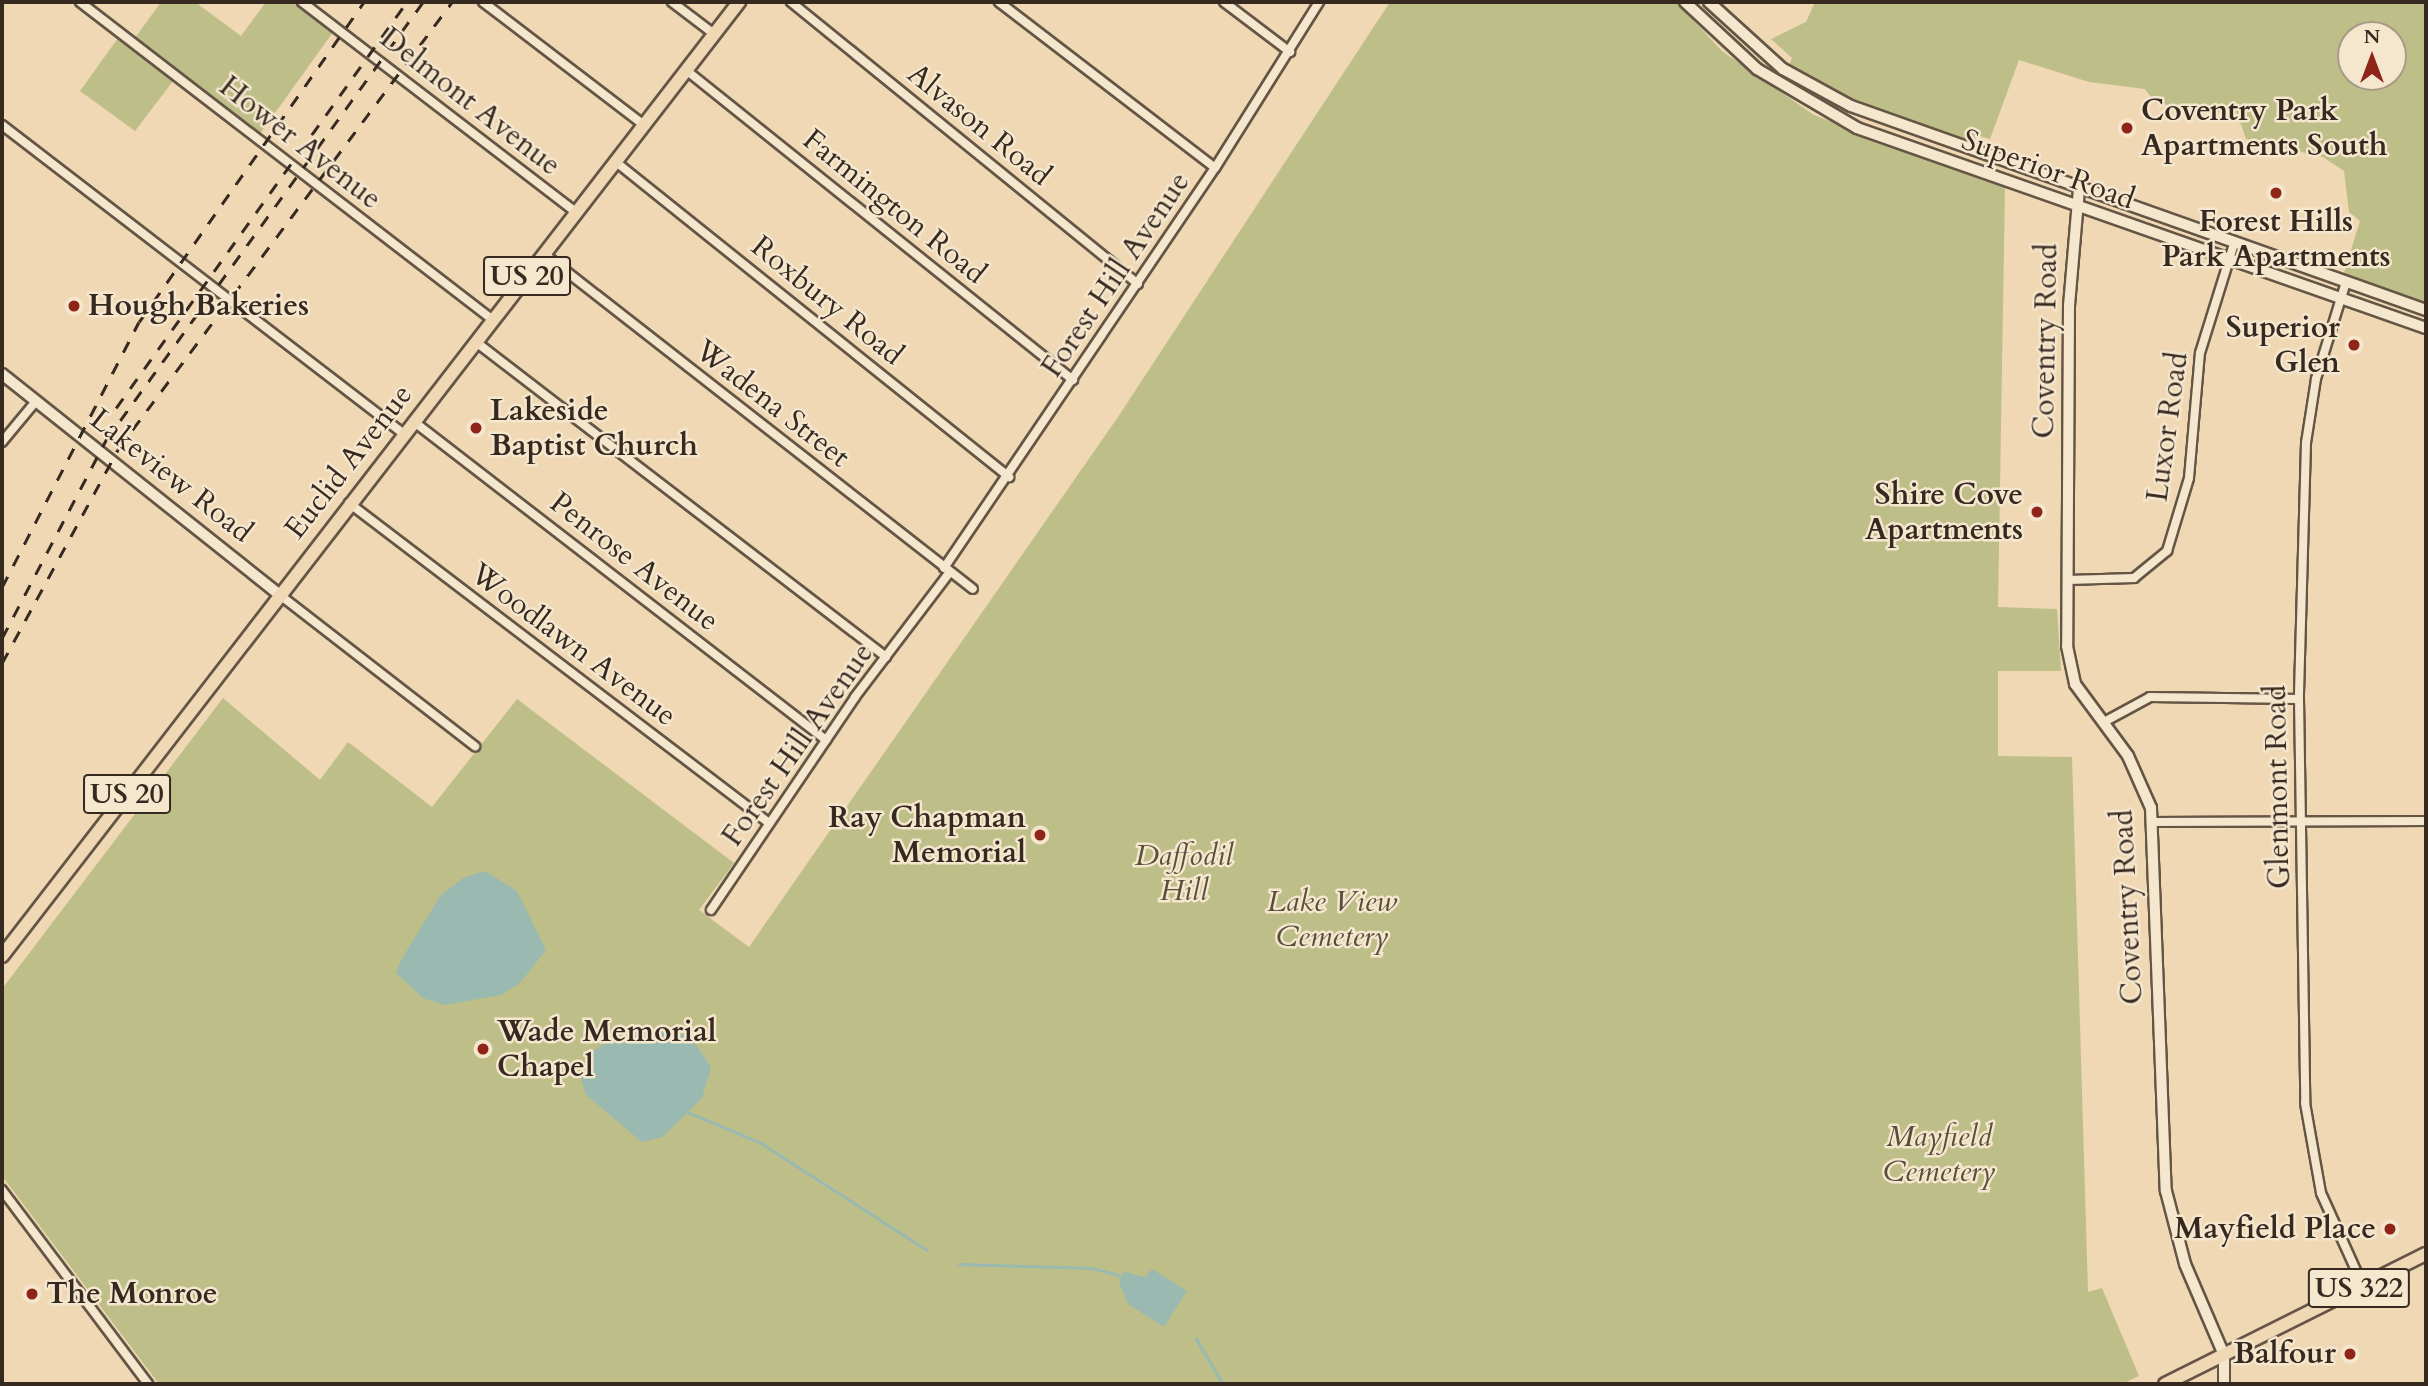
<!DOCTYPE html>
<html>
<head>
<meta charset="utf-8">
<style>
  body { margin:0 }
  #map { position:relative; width:2428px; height:1386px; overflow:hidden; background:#efd8b3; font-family:Cardo,serif }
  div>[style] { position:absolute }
  .green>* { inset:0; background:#bebe89 }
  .water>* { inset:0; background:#9ab9b0 }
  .stream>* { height:2.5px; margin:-1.25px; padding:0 1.25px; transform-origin:1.25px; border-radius:1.25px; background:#9ab9b0 }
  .roads { filter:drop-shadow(2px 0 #645545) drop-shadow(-2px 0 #645545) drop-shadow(0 2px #645545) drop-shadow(0 -2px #645545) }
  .street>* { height:8px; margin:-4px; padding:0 4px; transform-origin:4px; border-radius:4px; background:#f5e6ce }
  .secondary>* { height:10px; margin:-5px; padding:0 5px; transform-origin:5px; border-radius:5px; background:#f5e6ce }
  .primary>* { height:12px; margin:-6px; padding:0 6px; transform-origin:6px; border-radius:6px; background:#efd8b3 }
  .rail>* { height:2.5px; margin-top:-1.25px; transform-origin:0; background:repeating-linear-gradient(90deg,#362920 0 12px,transparent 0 24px) }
  .dots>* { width:19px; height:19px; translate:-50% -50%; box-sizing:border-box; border:4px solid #f5e6ce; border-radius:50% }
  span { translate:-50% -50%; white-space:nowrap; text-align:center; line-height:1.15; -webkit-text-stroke:5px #f5e6ce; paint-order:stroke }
  .shield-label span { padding:2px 5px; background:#f5e6ce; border:2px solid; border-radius:5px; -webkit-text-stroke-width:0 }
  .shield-label { font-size:28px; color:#362920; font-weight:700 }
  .street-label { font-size:30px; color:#362920 }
  .poi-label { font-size:30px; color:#362920; font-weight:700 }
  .left { translate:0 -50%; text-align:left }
  .right { translate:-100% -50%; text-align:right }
  .park-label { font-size:30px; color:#584e3a; font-style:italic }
  .frame { position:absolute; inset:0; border:4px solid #362920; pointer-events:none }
  .north { position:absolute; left:2337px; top:21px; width:70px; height:70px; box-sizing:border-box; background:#f5e6ce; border:2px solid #a99a88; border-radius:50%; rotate:0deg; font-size:19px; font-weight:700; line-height:28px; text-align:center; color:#362920 }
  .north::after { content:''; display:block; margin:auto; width:24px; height:32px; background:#8f2418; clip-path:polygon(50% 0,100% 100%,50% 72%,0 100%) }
</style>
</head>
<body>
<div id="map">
  <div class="green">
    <i style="clip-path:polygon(161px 2px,195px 2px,241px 36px,266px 2px,302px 2px,336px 28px,257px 138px,176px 77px,135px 131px,80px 91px,121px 34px,132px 42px)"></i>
    <i style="clip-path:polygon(1390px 2px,1676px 2px,1722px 51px,1814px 115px,2005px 187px,1998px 607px,2057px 609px,2061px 671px,1998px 671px,1998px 756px,2072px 757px,2088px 1292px,2102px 1288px,2139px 1376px,2122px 1384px,159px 1384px,2px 1176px,2px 989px,223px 698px,320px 780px,348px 742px,432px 807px,517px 699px,734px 863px,699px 910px,749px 947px,1118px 417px)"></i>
    <i style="clip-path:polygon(evenodd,1815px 2px,2426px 2px,2426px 303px,2344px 273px,2360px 221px,2349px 212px,2344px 171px,2323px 157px,2246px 139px,2241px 124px,2223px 113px,2155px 103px,2145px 89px,2089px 82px,2019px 60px,1990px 139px,1977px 135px,1974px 143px,1853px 100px,1789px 65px,1792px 58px,1771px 39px,1806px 22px,1815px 2px,2351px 35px,2393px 35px,2393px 77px,2351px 77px,2351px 35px)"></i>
  </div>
  <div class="water">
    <i style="clip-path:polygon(485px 871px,517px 891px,546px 950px,520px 983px,501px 995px,444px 1005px,423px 998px,396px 973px,400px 962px,440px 896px,463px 878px)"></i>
    <i style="clip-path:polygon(645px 1029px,690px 1036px,711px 1067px,702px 1098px,681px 1119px,662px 1137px,642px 1142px,586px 1095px,580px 1075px,586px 1057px,603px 1044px)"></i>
    <i style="clip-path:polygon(1152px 1269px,1187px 1291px,1164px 1327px,1128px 1304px,1119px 1282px,1124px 1272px,1145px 1277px)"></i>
  </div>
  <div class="stream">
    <i style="left:685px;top:1111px;width:82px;rotate:22.8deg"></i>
    <i style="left:761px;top:1143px;width:197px;rotate:32.8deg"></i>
    <i style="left:959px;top:1264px;width:133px;rotate:1.7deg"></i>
    <i style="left:1092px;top:1268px;width:28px;rotate:15deg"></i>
    <i style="left:1196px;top:1338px;width:53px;rotate:59.6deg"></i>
  </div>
  <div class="roads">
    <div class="street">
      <i style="left:80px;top:2px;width:521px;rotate:37.6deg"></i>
      <i style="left:302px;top:2px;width:345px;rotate:37.5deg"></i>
      <i style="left:483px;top:2px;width:203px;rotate:37.4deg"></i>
      <i style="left:672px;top:2px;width:53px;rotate:37.3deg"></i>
      <i style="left:791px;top:2px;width:447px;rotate:39.1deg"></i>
      <i style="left:999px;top:2px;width:272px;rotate:37.5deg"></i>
      <i style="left:1224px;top:2px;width:83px;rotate:37.1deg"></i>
      <i style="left:686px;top:70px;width:496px;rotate:38.7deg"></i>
      <i style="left:2px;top:125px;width:507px;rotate:37.55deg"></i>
      <i style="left:616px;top:162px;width:504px;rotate:38.71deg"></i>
      <i style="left:544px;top:254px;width:544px;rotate:37.99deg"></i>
      <i style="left:2346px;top:282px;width:102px;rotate:107.2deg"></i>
      <i style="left:2316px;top:379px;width:65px;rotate:98.9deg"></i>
      <i style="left:2306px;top:443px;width:256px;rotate:91.6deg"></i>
      <i style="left:2299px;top:699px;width:404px;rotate:89.1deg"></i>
      <i style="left:2305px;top:1103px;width:91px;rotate:79.9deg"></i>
      <i style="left:2321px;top:1193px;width:102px;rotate:65.7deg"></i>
      <i style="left:476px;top:342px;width:517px;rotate:37.53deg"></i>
      <i style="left:413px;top:421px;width:522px;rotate:37.68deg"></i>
      <i style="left:2px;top:442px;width:53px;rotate:-50.3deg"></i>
      <i style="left:349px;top:503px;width:528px;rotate:37.3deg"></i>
      <i style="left:944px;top:568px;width:483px;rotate:-55.9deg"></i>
      <i style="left:1215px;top:168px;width:196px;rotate:-57.9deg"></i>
      <i style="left:2068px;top:580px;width:66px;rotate:-1.7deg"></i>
      <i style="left:2134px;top:578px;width:43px;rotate:-39.3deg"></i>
      <i style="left:2167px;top:551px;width:76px;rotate:-73.2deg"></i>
      <i style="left:2189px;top:478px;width:125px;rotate:-85deg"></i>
      <i style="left:2200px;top:353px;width:114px;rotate:-72.7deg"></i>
      <i style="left:280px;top:595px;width:247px;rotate:37.8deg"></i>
      <i style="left:2104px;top:722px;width:52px;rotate:-28.5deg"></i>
      <i style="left:2150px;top:697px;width:149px;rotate:0.8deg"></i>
      <i style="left:2153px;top:822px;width:273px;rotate:-0.2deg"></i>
      <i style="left:711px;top:910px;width:257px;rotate:-55.9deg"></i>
      <i style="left:855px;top:697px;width:157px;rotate:-52.8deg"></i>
      <i style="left:2px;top:1190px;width:243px;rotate:53deg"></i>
    </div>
    <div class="secondary">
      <i style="left:1685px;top:2px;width:98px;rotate:42.9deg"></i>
      <i style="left:1757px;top:69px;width:116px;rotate:30.5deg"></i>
      <i style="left:1857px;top:128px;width:603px;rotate:19.37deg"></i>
      <i style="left:1709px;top:2px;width:100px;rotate:42.2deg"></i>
      <i style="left:1783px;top:69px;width:77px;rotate:28.6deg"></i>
      <i style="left:1851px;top:106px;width:610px;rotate:19.53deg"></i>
      <i style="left:2079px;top:189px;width:116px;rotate:94.9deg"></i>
      <i style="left:2069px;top:305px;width:341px;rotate:90.3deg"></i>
      <i style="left:2067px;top:646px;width:39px;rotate:78deg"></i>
      <i style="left:2075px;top:684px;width:89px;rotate:53.6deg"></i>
      <i style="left:2128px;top:756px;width:57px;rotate:66.1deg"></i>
      <i style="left:2151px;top:808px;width:383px;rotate:87.8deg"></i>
      <i style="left:2166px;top:1191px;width:75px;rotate:75.4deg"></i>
      <i style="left:2185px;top:1264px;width:99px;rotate:66.8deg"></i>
      <i style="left:2224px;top:1355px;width:29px;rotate:90deg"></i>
      <i style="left:2px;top:374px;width:355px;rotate:38.5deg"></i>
    </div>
    <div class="primary">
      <i style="left:2px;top:956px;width:1206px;rotate:-52.31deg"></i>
      <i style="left:2165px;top:1384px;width:292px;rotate:-26.5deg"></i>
    </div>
  </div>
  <div class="rail">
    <i style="left:116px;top:408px;width:500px;rotate:-54.4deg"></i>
    <i style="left:2px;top:587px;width:298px;rotate:-62.7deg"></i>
    <i style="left:139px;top:322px;width:391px;rotate:-54.9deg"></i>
    <i style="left:2px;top:638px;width:224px;rotate:-62.3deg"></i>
    <i style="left:106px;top:440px;width:541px;rotate:-54.11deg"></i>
    <i style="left:2px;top:663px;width:243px;rotate:-61.5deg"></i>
    <i style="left:118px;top:449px;width:558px;rotate:-53.23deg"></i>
  </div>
  <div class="dots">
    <i style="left:2127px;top:128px;background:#8f2418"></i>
    <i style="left:2276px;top:193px;background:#8f2418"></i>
    <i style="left:74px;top:306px;background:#8f2418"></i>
    <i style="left:2354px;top:345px;background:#8f2418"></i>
    <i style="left:476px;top:428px;background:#8f2418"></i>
    <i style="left:2037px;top:512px;background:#8f2418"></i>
    <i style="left:1040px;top:835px;background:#8f2418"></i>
    <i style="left:483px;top:1049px;background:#8f2418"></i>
    <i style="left:2390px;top:1229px;background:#8f2418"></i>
    <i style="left:32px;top:1294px;background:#8f2418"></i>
    <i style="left:2350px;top:1354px;background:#8f2418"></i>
  </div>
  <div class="shield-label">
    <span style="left:527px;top:276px">US 20</span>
    <span style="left:127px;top:794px">US 20</span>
    <span style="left:2359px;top:1288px">US 322</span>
  </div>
  <div class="street-label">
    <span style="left:470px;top:102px;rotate:38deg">Delmont Avenue</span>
    <span style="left:979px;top:125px;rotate:39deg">Alvason Road</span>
    <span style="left:300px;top:143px;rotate:38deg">Hower Avenue</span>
    <span style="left:2048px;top:170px;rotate:20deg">Superior Road</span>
    <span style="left:894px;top:207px;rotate:39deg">Farmington Road</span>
    <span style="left:1116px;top:275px;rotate:-56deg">Forest Hill Avenue</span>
    <span style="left:827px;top:301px;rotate:39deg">Roxbury Road</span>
    <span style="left:2046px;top:341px;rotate:-89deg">Coventry Road</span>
    <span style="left:772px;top:404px;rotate:38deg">Wadena Street</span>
    <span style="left:2168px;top:427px;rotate:-82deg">Luxor Road</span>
    <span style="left:349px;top:462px;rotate:-52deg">Euclid Avenue</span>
    <span style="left:171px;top:476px;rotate:38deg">Lakeview Road</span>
    <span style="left:634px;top:562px;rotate:38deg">Penrose Avenue</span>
    <span style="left:573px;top:645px;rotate:37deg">Woodlawn Avenue</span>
    <span style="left:798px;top:745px;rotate:-55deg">Forest Hill Avenue</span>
    <span style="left:2278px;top:787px;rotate:-91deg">Glenmont Road</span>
    <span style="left:2128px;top:907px;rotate:-93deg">Coventry Road</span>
  </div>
  <div class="poi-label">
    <span class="left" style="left:2141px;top:128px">Coventry Park<br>Apartments South</span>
    <span style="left:2276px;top:239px">Forest Hills<br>Park Apartments</span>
    <span class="left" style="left:88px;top:306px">Hough Bakeries</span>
    <span class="right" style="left:2340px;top:345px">Superior<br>Glen</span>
    <span class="left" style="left:490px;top:428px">Lakeside<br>Baptist Church</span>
    <span class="right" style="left:2023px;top:512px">Shire Cove<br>Apartments</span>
    <span class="right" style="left:1026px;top:835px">Ray Chapman<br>Memorial</span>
    <span class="left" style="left:497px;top:1049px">Wade Memorial<br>Chapel</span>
    <span class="right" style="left:2376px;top:1229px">Mayfield Place</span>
    <span class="left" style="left:46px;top:1294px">The Monroe</span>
    <span class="right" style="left:2336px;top:1354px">Balfour</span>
  </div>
  <div class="park-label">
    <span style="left:1184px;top:873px">Daffodil<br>Hill</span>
    <span style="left:1332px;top:919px">Lake View<br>Cemetery</span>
    <span style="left:1939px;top:1154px">Mayfield<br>Cemetery</span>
  </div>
  <div class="frame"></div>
  <div class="north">N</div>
</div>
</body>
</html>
